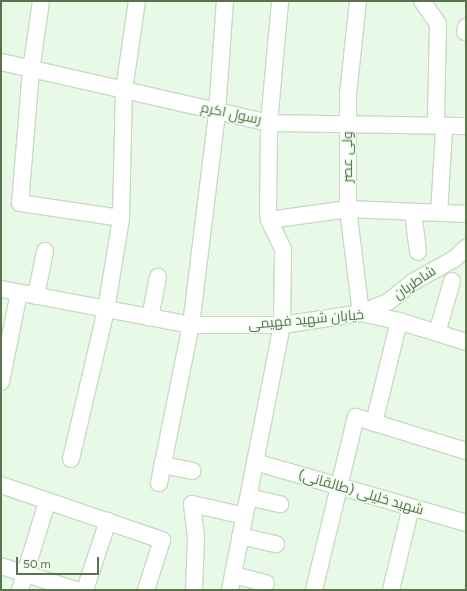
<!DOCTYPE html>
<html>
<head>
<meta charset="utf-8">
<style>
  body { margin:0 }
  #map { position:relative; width:467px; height:591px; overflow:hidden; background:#e8fae7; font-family:Figtree,Cairo,sans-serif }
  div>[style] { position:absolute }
  .roads { filter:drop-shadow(1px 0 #c6dcc0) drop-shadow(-1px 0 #c6dcc0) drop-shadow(0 1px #c6dcc0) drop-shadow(0 -1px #c6dcc0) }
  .minor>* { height:16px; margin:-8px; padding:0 8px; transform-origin:8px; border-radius:8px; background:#fff }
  span { translate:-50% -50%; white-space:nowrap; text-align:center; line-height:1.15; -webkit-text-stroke:3px #eefded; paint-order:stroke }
  .street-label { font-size:14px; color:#5a724d }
  .frame { position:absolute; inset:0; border:2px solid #5a724d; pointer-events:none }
  .scale { position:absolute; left:16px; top:557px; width:83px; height:18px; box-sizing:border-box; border:2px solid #5a724d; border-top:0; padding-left:5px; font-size:12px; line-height:14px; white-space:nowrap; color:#5a724d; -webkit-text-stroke:3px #eefded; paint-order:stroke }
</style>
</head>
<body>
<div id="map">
  <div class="roads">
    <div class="minor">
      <i style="left:41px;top:1px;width:70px;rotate:98.2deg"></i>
      <i style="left:31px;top:70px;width:133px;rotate:94.7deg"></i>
      <i style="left:20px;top:203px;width:102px;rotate:8.4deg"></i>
      <i style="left:358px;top:1px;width:94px;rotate:96.1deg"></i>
      <i style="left:348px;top:94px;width:115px;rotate:90deg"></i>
      <i style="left:348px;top:209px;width:105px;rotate:82.9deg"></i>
      <i style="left:361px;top:313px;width:29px;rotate:-22deg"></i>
      <i style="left:388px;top:302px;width:32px;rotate:-39deg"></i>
      <i style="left:413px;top:282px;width:47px;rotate:-29.3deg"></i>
      <i style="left:454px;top:259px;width:16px;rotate:-43deg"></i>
      <i style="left:422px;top:1px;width:28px;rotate:55deg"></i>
      <i style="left:438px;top:24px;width:97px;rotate:91.2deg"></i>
      <i style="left:436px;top:121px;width:12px;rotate:48deg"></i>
      <i style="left:444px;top:130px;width:83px;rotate:93.4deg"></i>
      <i style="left:465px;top:32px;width:5px;rotate:-79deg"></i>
      <i style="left:1px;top:62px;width:275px;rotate:12.8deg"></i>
      <i style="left:269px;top:123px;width:197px;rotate:0.9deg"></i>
      <i style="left:413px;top:212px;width:40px;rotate:82.9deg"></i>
      <i style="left:269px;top:220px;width:80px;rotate:-7.9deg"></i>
      <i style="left:348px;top:209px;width:118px;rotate:2.4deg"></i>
      <i style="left:1px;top:289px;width:193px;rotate:10.7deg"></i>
      <i style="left:191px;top:325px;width:91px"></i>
      <i style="left:282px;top:325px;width:80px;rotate:-8.6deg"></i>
      <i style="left:361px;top:313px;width:39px;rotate:12deg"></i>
      <i style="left:399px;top:321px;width:70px;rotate:17.4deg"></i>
      <i style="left:36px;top:296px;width:46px;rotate:-78.7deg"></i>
      <i style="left:150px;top:318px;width:42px;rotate:-79deg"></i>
      <i style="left:437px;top:333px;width:54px;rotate:-73.9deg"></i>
      <i style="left:1px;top:382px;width:91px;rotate:-78.6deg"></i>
      <i style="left:374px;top:423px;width:105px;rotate:-76.2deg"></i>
      <i style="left:71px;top:459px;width:153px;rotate:-76.8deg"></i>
      <i style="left:106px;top:310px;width:93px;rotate:-80.7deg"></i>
      <i style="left:121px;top:218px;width:128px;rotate:-88.7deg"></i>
      <i style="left:124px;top:90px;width:90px;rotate:-81.7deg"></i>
      <i style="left:255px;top:462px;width:220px;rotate:16.1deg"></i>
      <i style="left:162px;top:465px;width:31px;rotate:11deg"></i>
      <i style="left:159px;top:483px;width:161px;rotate:-78.6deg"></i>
      <i style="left:191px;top:325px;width:215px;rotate:-83deg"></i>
      <i style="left:217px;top:112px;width:111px;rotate:-85.9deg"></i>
      <i style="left:1px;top:485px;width:170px;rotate:18.9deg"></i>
      <i style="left:162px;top:540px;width:52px;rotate:107.7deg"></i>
      <i style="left:249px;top:497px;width:32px;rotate:13deg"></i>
      <i style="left:240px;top:536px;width:37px;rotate:13deg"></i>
      <i style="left:1px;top:566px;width:79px;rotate:17.7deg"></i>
      <i style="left:233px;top:575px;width:34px;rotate:14deg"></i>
      <i style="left:20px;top:590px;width:92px;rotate:-72.9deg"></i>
      <i style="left:85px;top:590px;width:73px;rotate:-71.6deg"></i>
      <i style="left:194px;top:590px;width:53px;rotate:-87.8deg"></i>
      <i style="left:196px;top:537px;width:33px;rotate:-97deg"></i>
      <i style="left:192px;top:504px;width:54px;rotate:12.8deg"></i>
      <i style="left:230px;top:590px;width:270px;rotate:-78.9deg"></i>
      <i style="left:282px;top:325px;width:76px;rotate:-89.2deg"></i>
      <i style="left:283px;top:249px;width:32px;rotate:-116deg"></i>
      <i style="left:269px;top:220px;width:9px;rotate:-96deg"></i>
      <i style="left:268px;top:211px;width:88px;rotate:-89.3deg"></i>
      <i style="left:269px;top:123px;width:122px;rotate:-84.8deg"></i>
      <i style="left:314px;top:590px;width:178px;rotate:-76.4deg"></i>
      <i style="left:356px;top:417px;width:115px;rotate:17.2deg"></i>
      <i style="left:391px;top:590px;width:85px;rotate:-76.5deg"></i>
    </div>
  </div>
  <div class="street-label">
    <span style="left:231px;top:114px;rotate:12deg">رسول اکرم</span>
    <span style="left:348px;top:157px;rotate:-90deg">ولی عصر</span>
    <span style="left:415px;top:283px;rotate:-34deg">شاطریان</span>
    <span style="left:306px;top:320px;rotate:-5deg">خیابان شهید فهیمی</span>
    <span style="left:361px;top:493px;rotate:16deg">شهید خلیلی (طالقانی)</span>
  </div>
  <div class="frame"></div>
  <div class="scale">50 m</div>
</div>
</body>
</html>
